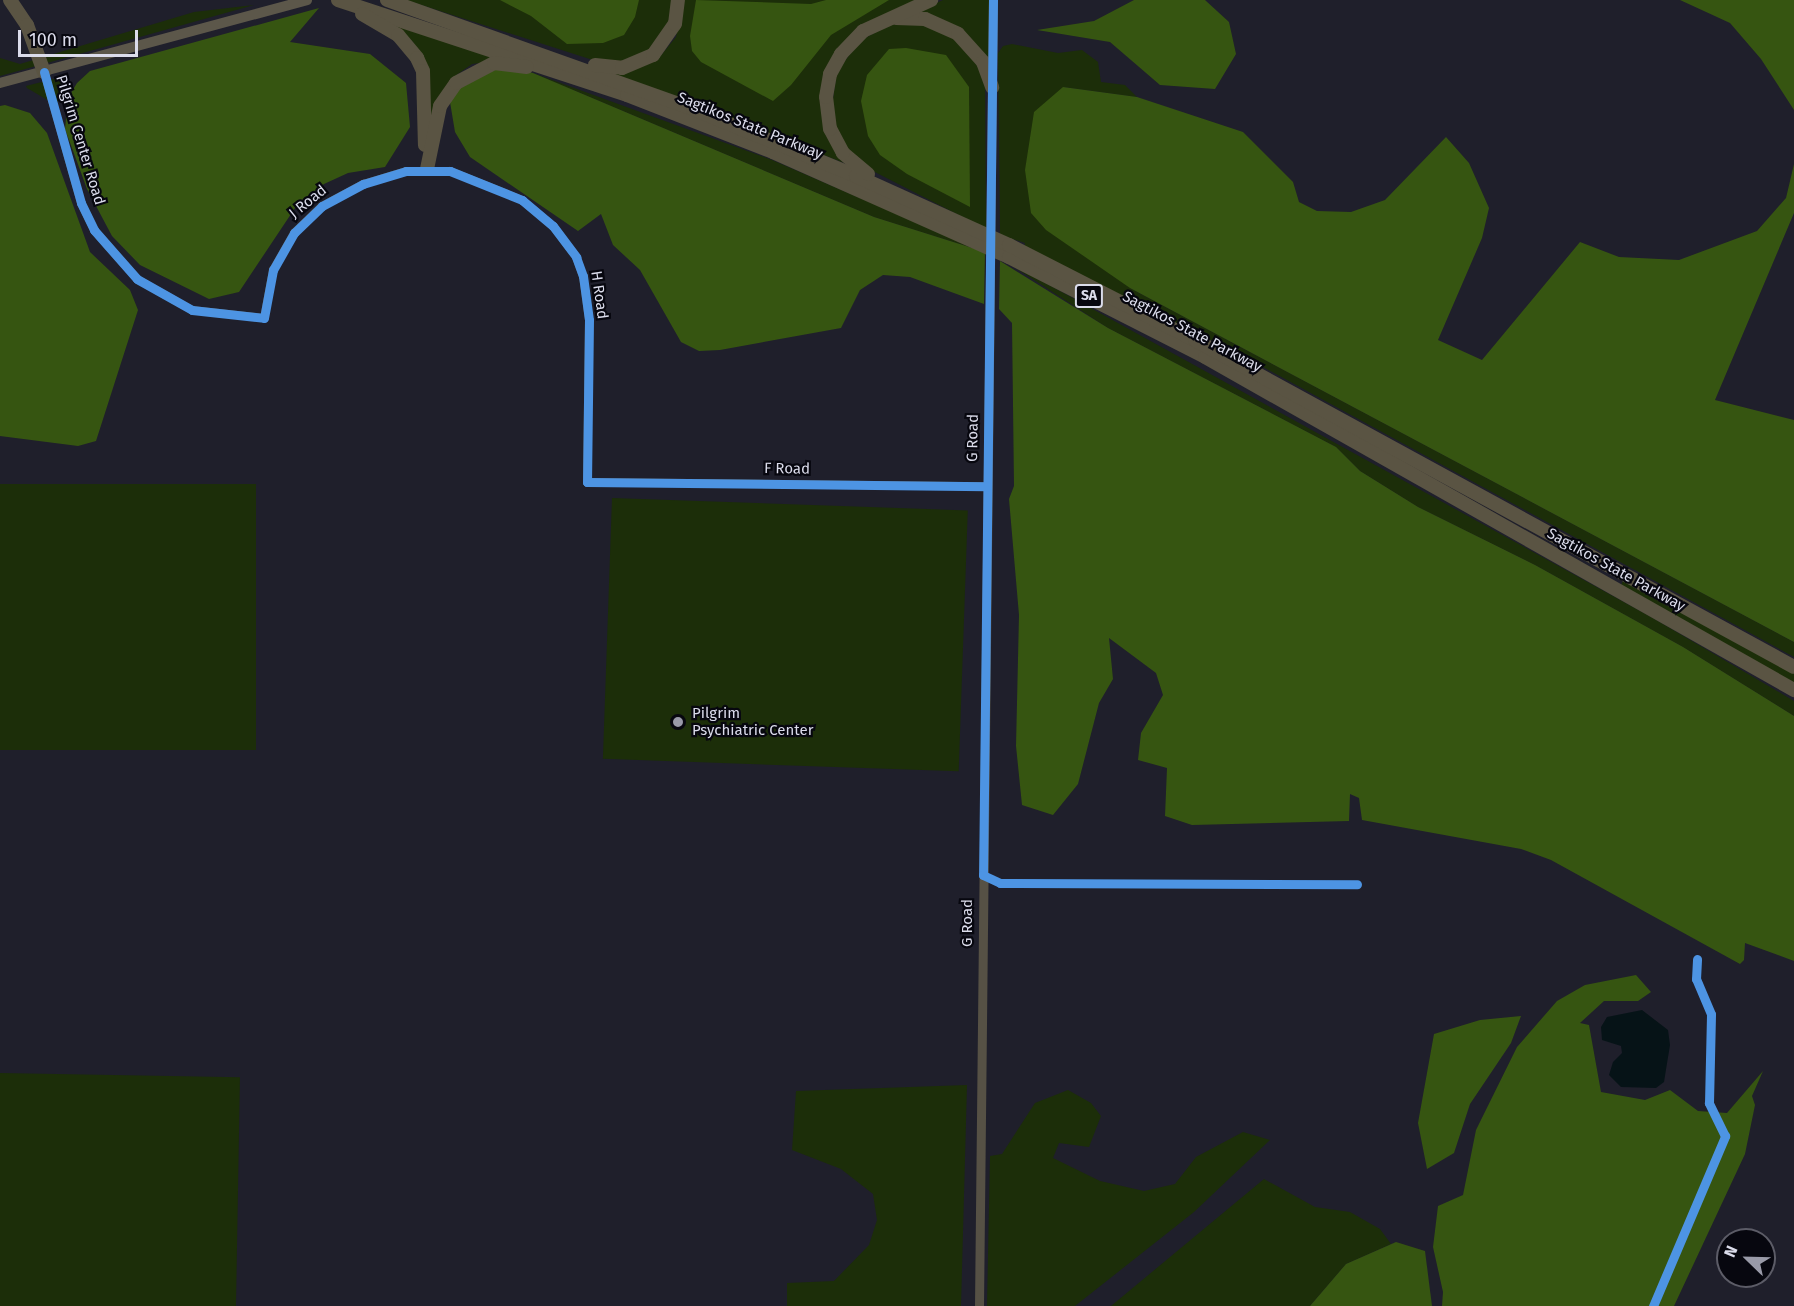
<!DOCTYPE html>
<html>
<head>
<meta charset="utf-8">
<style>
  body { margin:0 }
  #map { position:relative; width:1794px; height:1306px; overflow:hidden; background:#1f1f2b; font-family:"Fira Sans",sans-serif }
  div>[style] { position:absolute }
  .green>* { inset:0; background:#1c2e09; transform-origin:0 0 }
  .forest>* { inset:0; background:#365511 }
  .water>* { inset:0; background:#061317 }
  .minor>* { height:8px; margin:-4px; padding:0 4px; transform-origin:4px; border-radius:4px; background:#565145 }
  .tertiary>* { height:9px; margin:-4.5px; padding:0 4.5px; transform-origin:4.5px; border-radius:4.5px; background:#565145 }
  .secondary>* { height:10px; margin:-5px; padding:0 5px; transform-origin:5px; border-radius:5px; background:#5c574a }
  .motorway>* { height:14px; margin:-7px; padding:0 7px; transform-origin:7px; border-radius:7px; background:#5a5443 }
  .cycleway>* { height:9px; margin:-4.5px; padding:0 4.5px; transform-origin:4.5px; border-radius:4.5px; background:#4d94e3 }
  .dots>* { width:16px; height:16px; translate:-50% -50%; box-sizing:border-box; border:3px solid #07070f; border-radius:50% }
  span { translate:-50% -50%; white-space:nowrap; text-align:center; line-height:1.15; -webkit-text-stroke:4.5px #07070f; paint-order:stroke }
  .shield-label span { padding:2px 4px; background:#07070f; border:2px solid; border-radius:4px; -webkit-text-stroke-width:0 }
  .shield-label { font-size:14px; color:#dbdceb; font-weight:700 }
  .street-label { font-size:15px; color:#dbdceb }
  .poi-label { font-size:15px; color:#dbdceb }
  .left { translate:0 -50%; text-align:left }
  .north { position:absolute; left:1716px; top:1228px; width:60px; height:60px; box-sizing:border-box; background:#07070f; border:2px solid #5c5c67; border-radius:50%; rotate:293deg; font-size:16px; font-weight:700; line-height:24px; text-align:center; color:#dbdceb }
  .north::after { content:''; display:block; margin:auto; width:21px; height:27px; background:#999aa8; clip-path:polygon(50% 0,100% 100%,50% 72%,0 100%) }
  .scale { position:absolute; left:18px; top:30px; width:120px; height:27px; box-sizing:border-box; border:3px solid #dbdceb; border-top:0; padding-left:8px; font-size:18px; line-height:21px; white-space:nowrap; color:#dbdceb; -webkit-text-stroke:4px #07070f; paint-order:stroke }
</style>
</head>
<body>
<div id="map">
  <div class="green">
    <i style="clip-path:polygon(406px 0,673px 0,668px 33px,651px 52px,626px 63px,599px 62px)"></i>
    <i style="clip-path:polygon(683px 0,922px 0,853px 34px,823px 87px,847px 164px,613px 74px,658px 59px,676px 37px)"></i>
    <i style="clip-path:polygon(943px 0,989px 0,989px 59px,965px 33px,916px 12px)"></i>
    <i style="clip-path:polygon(254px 5px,47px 63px,0 76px,0 58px,20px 64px,194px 12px)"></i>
    <i style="clip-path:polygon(390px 22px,510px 59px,472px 64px,455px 76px,429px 133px,427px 66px,413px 42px)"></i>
    <i style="clip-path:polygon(892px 24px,928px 24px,953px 35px,985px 75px,986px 229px,867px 168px,846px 151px,831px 113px,837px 71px,861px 40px)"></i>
    <i style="clip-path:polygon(1012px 44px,1058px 53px,1082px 50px,1098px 62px,1101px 82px,1125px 85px,1137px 97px,1063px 87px,1130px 288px,1794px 642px,1794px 657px,1241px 355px,1024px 247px,1025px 243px,1000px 235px,998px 53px,1003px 46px)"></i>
    <i style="clip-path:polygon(533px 73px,772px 160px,985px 252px,874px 217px)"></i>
    <i style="clip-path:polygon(69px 75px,56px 105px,27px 88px,26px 86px)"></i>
    <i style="clip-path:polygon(1000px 258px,1651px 617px,1794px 701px,1794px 716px,1683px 647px,1535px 565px,1418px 507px,1360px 471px,1336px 447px,1108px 328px)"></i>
    <i style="left:0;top:484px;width:256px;height:266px"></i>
    <i style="left:612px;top:498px;width:356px;height:261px;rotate:2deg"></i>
    <i style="clip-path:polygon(1624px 579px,1794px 672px,1794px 685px,1620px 587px)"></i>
    <i style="left:0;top:1073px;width:240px;height:233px;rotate:1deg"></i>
    <i style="clip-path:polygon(967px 1085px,961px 1306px,787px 1306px,787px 1283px,834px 1281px,869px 1245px,877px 1220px,873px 1194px,841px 1169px,792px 1150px,796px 1091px)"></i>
    <i style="clip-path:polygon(1068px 1090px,1091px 1103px,1101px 1116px,1089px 1147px,1059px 1143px,1053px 1158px,1100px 1181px,1144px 1191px,1175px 1184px,1196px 1157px,1243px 1132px,1270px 1140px,1194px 1212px,1075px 1306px,987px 1306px,990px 1156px,1002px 1154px,1035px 1103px)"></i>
    <i style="clip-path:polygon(1264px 1179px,1315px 1207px,1350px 1212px,1380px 1229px,1391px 1244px,1346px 1264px,1310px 1306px,1111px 1306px)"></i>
  </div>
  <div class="forest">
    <i style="clip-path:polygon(462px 0,639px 0,635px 17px,624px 35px,603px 43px,567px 44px,531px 16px,500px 0)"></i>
    <i style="clip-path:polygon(696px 0,811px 4px,826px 0,889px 0,831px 35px,791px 85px,773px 101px,701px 62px,692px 51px,690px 36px)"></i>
    <i style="clip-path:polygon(1134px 0,1205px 0,1229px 22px,1236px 54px,1215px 89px,1160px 85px,1110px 42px,1037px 30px,1094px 21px)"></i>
    <i style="clip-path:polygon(1680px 0,1794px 0,1794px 110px,1761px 59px,1730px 23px)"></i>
    <i style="clip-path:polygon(319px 8px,290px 42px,370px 54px,406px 83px,410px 127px,385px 167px,348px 173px,324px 184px,295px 208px,239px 292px,209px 299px,140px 265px,112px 236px,87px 189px,65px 129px,68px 98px,77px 83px,90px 71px)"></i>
    <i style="clip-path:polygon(906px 48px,946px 55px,969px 87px,970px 207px,907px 174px,880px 155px,868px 136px,861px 101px,867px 75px,889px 49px)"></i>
    <i style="clip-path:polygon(505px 66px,533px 73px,874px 217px,985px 252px,984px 304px,910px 277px,883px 275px,860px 290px,841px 328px,720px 350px,699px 351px,681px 342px,640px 270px,613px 245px,601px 214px,578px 231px,470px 157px,455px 132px,449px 96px,460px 84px)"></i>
    <i style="clip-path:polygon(1063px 87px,1137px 97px,1243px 132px,1293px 182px,1299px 202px,1317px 211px,1351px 212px,1385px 200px,1446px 137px,1469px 163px,1489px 208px,1482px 238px,1438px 340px,1482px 360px,1580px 242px,1619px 257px,1679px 260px,1757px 231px,1786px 198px,1794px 164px,1794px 213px,1715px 400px,1794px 420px,1794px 642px,1130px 288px,1046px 230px,1031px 213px,1025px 170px,1034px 112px)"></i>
    <i style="clip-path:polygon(5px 105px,30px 113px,47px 133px,90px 252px,130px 290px,138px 310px,96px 441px,78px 446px,0 436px,0 106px)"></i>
    <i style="clip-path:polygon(1000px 261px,1108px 328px,1336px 447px,1360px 471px,1418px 507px,1535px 565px,1683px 647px,1794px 716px,1794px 961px,1745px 943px,1744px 960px,1740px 964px,1551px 860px,1521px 849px,1362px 820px,1359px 798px,1350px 794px,1349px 821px,1192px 825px,1165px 816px,1167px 768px,1138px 760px,1141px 733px,1163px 695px,1156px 673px,1109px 638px,1113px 679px,1099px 703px,1078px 784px,1053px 815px,1022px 805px,1016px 746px,1019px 615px,1009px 499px,1014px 486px,1012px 323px,999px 309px)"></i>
    <i style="clip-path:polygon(1636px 975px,1651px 992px,1638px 1001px,1604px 1001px,1580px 1023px,1589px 1025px,1601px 1092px,1645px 1100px,1670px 1090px,1698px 1111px,1727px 1113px,1763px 1071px,1752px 1096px,1755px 1105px,1745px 1154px,1674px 1306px,1442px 1306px,1443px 1292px,1433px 1247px,1438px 1206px,1463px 1195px,1476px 1130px,1517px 1047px,1557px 1001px,1585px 985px)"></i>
    <i style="clip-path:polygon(1521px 1016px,1511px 1043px,1470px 1104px,1454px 1153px,1427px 1169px,1418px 1123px,1434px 1034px,1480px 1020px)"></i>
    <i style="clip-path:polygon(1396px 1242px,1425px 1251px,1432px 1306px,1310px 1306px,1346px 1264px)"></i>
  </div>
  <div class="water">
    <i style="clip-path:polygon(1642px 1010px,1668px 1030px,1670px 1045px,1664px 1082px,1656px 1088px,1621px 1087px,1609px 1075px,1613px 1062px,1622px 1053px,1621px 1046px,1602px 1040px,1601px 1027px,1607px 1017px)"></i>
  </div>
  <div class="minor">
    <i style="left:44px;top:72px;width:136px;rotate:74.2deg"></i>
    <i style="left:81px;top:203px;width:30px;rotate:64deg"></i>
    <i style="left:94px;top:230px;width:65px;rotate:48.7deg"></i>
    <i style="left:137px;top:279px;width:63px;rotate:29.4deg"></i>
    <i style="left:192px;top:310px;width:72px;rotate:6.3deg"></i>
    <i style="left:264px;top:318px;width:49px;rotate:-79.4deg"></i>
    <i style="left:273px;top:270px;width:43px;rotate:-60.4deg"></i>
    <i style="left:294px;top:233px;width:39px;rotate:-44deg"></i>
    <i style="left:322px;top:206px;width:47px;rotate:-28.2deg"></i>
    <i style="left:363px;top:184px;width:45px;rotate:-16.8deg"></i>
    <i style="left:406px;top:171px;width:44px"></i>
    <i style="left:450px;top:171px;width:78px;rotate:21.9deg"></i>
    <i style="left:522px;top:200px;width:40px;rotate:40deg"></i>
    <i style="left:553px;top:226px;width:39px;rotate:53deg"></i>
    <i style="left:576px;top:257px;width:20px;rotate:70deg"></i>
    <i style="left:583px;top:276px;width:44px;rotate:82.2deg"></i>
    <i style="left:589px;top:320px;width:162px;rotate:90.7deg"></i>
    <i style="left:587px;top:482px;width:400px;rotate:0.6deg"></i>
  </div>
  <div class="tertiary">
    <i style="left:979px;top:1306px;width:1306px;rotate:-89.39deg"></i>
  </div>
  <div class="secondary">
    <i style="left:0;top:83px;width:318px;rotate:-15.1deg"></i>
  </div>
  <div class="motorway">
    <i style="left:10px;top:0;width:30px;rotate:56deg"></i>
    <i style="left:27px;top:25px;width:50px;rotate:70.1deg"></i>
    <i style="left:338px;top:0;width:304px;rotate:18.2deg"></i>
    <i style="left:627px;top:95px;width:157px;rotate:21.3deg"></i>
    <i style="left:773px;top:152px;width:258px;rotate:24deg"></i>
    <i style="left:1009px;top:257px;width:220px;rotate:27deg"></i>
    <i style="left:1205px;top:357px;width:677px;rotate:29.48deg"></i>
    <i style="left:387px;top:0;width:325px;rotate:19.6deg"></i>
    <i style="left:693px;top:109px;width:176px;rotate:22.3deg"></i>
    <i style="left:856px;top:176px;width:168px;rotate:24.3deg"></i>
    <i style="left:1009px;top:245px;width:209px;rotate:27.1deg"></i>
    <i style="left:1195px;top:340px;width:682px;rotate:28.63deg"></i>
    <i style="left:362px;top:14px;width:42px;rotate:30.3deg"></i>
    <i style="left:398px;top:35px;width:30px;rotate:50deg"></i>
    <i style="left:417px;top:58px;width:14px;rotate:65deg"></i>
    <i style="left:423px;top:71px;width:74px;rotate:88.5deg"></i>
    <i style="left:896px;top:18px;width:29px;rotate:2deg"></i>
    <i style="left:925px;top:19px;width:36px;rotate:24deg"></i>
    <i style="left:958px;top:34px;width:38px;rotate:48deg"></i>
    <i style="left:983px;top:62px;width:27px;rotate:70deg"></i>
    <i style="left:595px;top:65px;width:27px;rotate:6deg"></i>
    <i style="left:622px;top:68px;width:34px;rotate:-23deg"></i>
    <i style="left:653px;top:55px;width:38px;rotate:-55deg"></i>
    <i style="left:675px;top:24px;width:24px;rotate:-83deg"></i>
    <i style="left:427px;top:169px;width:64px;rotate:-78.3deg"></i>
    <i style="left:440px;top:106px;width:28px;rotate:-55deg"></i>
    <i style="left:456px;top:83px;width:43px;rotate:-27.8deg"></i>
    <i style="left:494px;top:63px;width:33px;rotate:7deg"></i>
    <i style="left:868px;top:174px;width:33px;rotate:-140deg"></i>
    <i style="left:843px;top:153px;width:27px;rotate:-118deg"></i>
    <i style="left:830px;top:129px;width:32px;rotate:-97deg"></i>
    <i style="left:826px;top:97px;width:23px;rotate:-80deg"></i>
    <i style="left:830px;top:74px;width:23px;rotate:-61deg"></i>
    <i style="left:841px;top:54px;width:32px;rotate:-46deg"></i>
    <i style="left:863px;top:31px;width:75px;rotate:-24.5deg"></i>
  </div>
  <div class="cycleway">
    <i style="left:993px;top:0;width:875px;rotate:90.65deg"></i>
    <i style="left:983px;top:875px;width:19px;rotate:25deg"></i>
    <i style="left:1000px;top:883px;width:357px;rotate:0.2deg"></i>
    <i style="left:44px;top:72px;width:136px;rotate:74.2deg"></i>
    <i style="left:81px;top:203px;width:30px;rotate:64deg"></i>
    <i style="left:94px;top:230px;width:65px;rotate:48.7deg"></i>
    <i style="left:137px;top:279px;width:63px;rotate:29.4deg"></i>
    <i style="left:192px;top:310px;width:72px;rotate:6.3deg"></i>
    <i style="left:264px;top:318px;width:49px;rotate:-79.4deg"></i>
    <i style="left:273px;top:270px;width:43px;rotate:-60.4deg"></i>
    <i style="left:294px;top:233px;width:39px;rotate:-44deg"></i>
    <i style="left:322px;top:206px;width:47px;rotate:-28.2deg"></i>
    <i style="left:363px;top:184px;width:45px;rotate:-16.8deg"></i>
    <i style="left:406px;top:171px;width:44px"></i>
    <i style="left:450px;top:171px;width:78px;rotate:21.9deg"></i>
    <i style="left:522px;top:200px;width:40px;rotate:40deg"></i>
    <i style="left:553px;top:226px;width:39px;rotate:53deg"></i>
    <i style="left:576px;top:257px;width:20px;rotate:70deg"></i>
    <i style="left:583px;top:276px;width:44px;rotate:82.2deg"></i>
    <i style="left:589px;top:320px;width:162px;rotate:90.7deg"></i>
    <i style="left:587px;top:482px;width:400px;rotate:0.6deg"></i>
    <i style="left:1653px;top:1306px;width:185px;rotate:-67deg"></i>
    <i style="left:1725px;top:1136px;width:37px;rotate:-116deg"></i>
    <i style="left:1709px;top:1103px;width:89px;rotate:-88.7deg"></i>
    <i style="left:1711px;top:1014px;width:38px;rotate:-113deg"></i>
    <i style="left:1696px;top:979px;width:20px;rotate:-87deg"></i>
  </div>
  <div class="dots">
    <i style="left:678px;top:722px;background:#999aa8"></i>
  </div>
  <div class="shield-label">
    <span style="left:1089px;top:296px">SA</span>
  </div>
  <div class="street-label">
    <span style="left:750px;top:126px;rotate:22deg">Sagtikos State Parkway</span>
    <span style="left:80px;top:140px;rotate:73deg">Pilgrim Center Road</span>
    <span style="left:308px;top:202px;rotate:-39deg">J Road</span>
    <span style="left:599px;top:295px;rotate:82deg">H Road</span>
    <span style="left:1192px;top:332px;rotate:28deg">Sagtikos State Parkway</span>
    <span style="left:973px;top:438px;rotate:-89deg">G Road</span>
    <span style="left:787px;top:469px;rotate:1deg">F Road</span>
    <span style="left:1616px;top:570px;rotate:29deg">Sagtikos State Parkway</span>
    <span style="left:968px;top:923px;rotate:-90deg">G Road</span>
  </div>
  <div class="poi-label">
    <span class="left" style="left:692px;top:722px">Pilgrim<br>Psychiatric Center</span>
  </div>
  <div class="north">N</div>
  <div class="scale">100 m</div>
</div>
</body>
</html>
